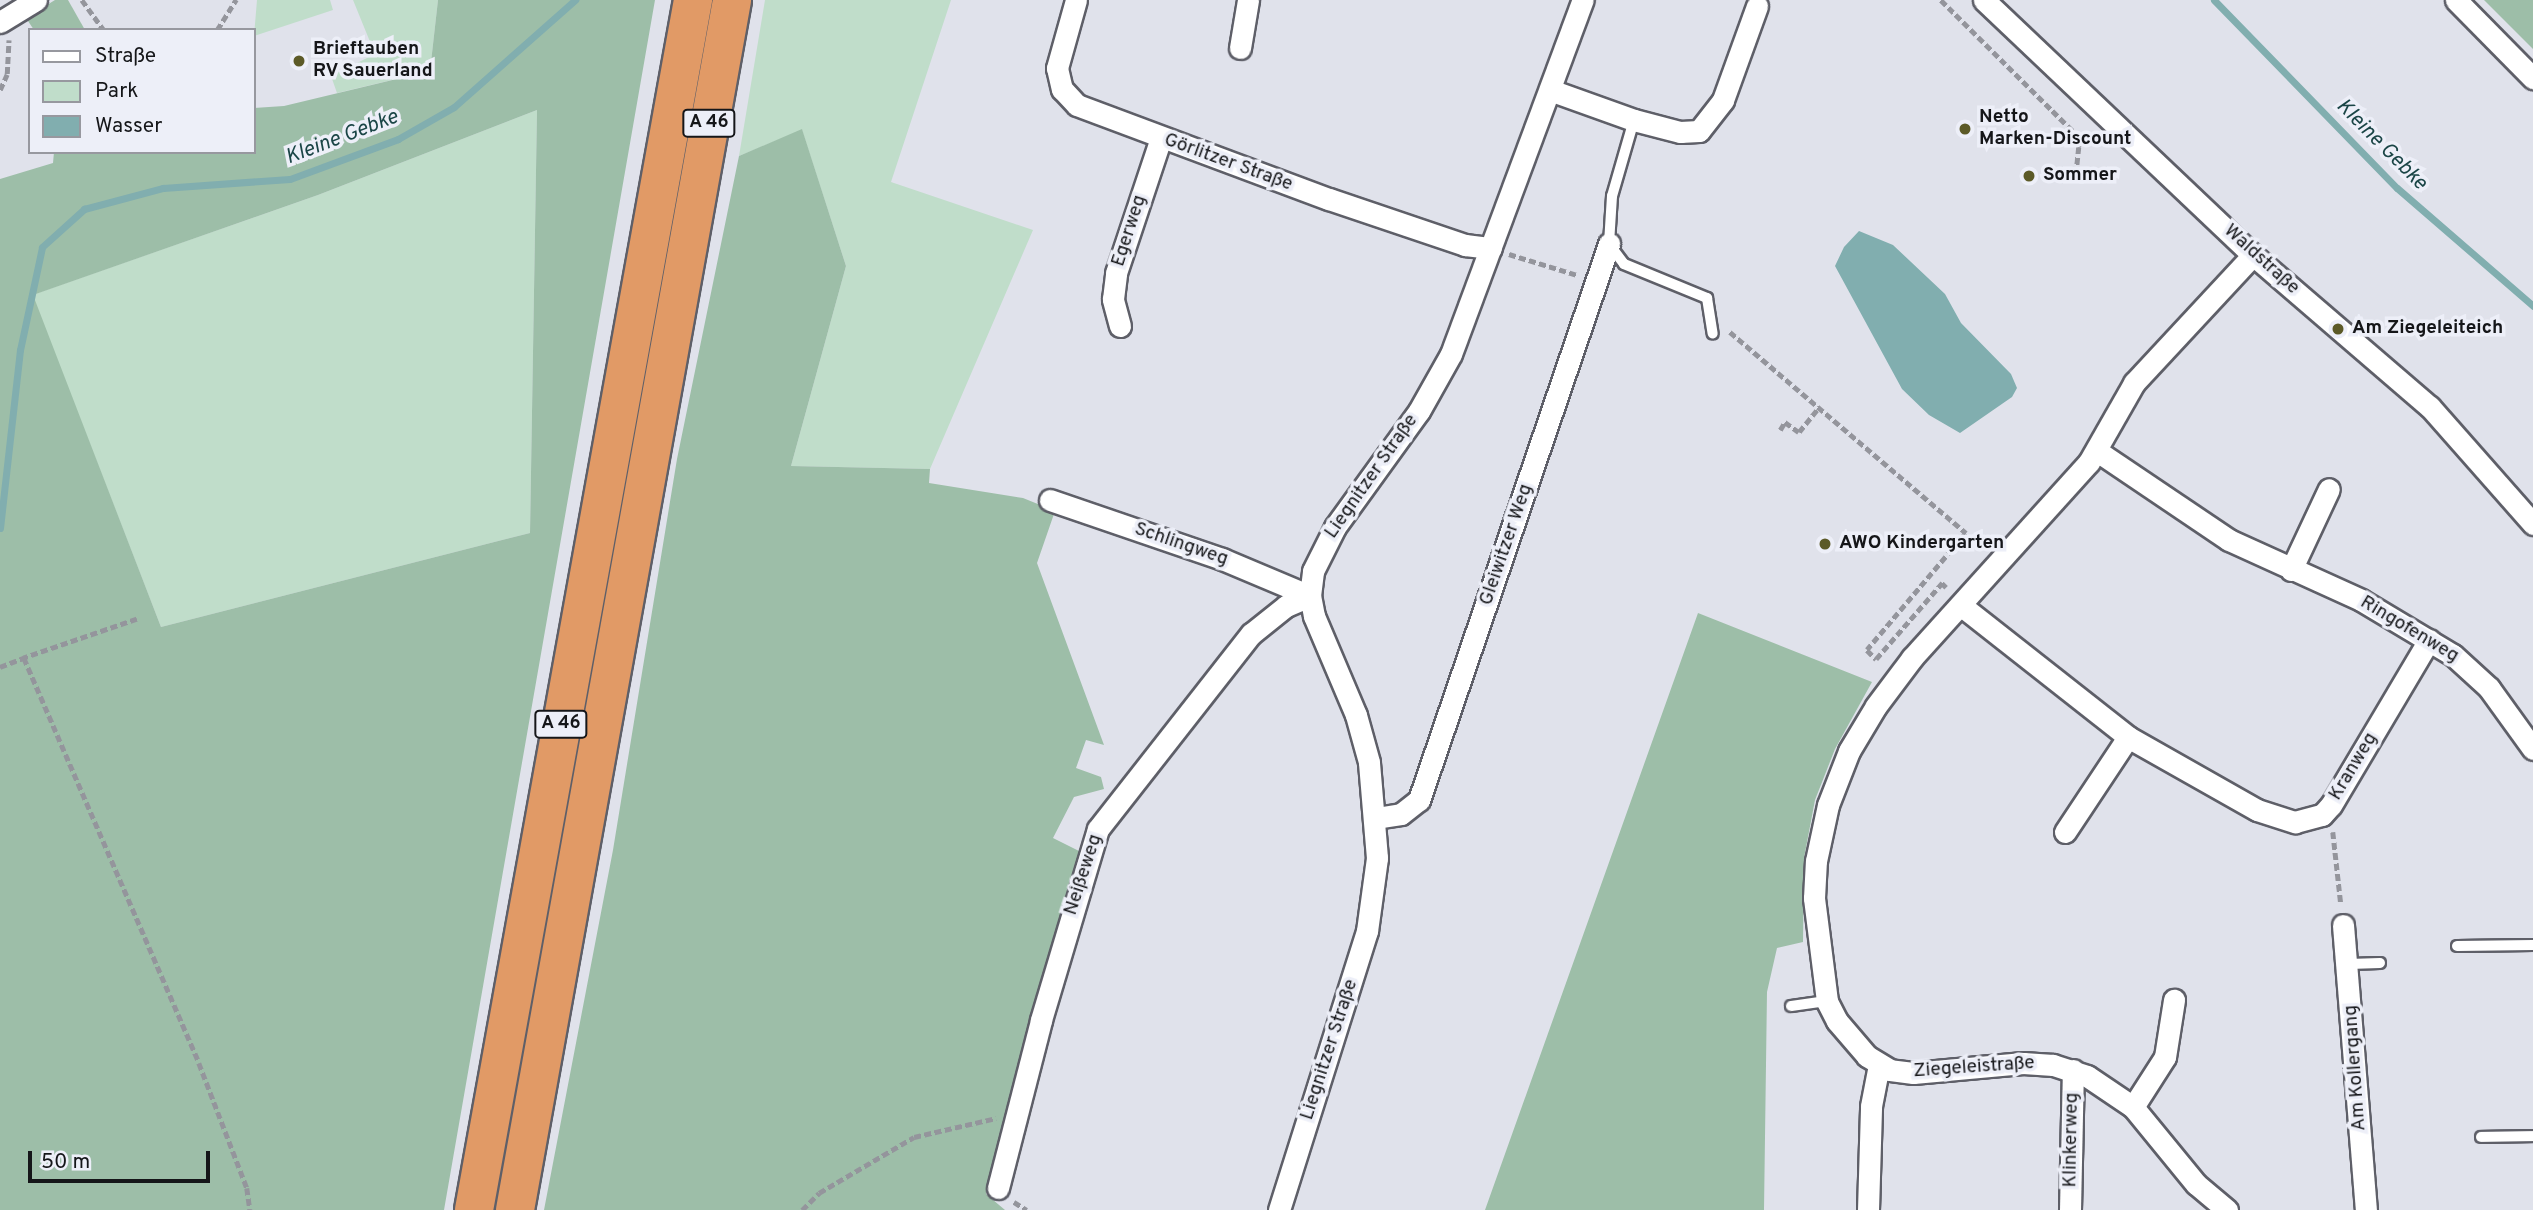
<!DOCTYPE html>
<html>
<head>
<meta charset="utf-8">
<style>
  body { margin:0 }
  #map { position:relative; width:2533px; height:1210px; overflow:hidden; background:#e0e2eb; font-family:Overpass,sans-serif }
  div>[style] { position:absolute }
  .green>* { inset:0; background:#c0ddca }
  .forest>* { inset:0; background:#9dbea8 }
  .water>* { inset:0; background:#81aeaf }
  .stream>* { height:7px; margin:-3.5px; padding:0 3.5px; transform-origin:3.5px; border-radius:3.5px; background:#81aeaf }
  .path>* { height:4.5px; margin-top:-2.25px; transform-origin:0; background:repeating-linear-gradient(90deg,#94959c 0 7px,transparent 0 10.5px) }
  .roads { filter:drop-shadow(2px 0 #5e5f68) drop-shadow(-2px 0 #5e5f68) drop-shadow(0 2px #5e5f68) drop-shadow(0 -2px #5e5f68) }
  .lane>* { height:10px; margin:-5px; padding:0 5px; transform-origin:5px; border-radius:5px; background:#fff }
  .street>* { height:21px; margin:-10.5px; padding:0 10.5px; transform-origin:10.5px; border-radius:10.5px; background:#fff }
  .highway>* { height:38px; margin:-19px; padding:0 19px; transform-origin:19px; border-radius:19px; background:#e19a66 }
  .dots>* { width:19px; height:19px; translate:-50% -50%; box-sizing:border-box; border:4px solid #edeff8; border-radius:50% }
  span { translate:-50% -50%; white-space:nowrap; text-align:center; line-height:1.15; -webkit-text-stroke:7px #edeff8; paint-order:stroke }
  .shield-label span { padding:2px 5px; background:#edeff8; border:2px solid; border-radius:5px; -webkit-text-stroke-width:0 }
  .shield-label { font-size:18px; color:#151619; font-weight:700 }
  .poi-label { font-size:19px; color:#151619; font-weight:700 }
  .left { translate:0 -50%; text-align:left }
  .street-label { font-size:19px; color:#151619 }
  .water-label { font-size:21px; color:#1a4546; font-style:italic }
  .legend { position:absolute; left:28px; top:28px; width:228px; height:126px; box-sizing:border-box; background:#edeff8; border:2px solid #97989f; margin:0; padding:9px 12px; list-style:none; font-size:21px; color:#151619 }
  .legend li { display:flex; align-items:center; gap:14px; height:35px }
  .legend b { width:35px; border:2px solid #97989f }
  .scale { position:absolute; left:28px; top:1151px; width:182px; height:32px; box-sizing:border-box; border:4px solid #151619; border-top:0; padding-left:9px; font-size:21px; line-height:24px; white-space:nowrap; color:#151619; -webkit-text-stroke:5px #edeff8; paint-order:stroke }
</style>
</head>
<body>
<div id="map">
  <div class="green">
    <i style="clip-path:polygon(257px 0,330px 0,333px 10px,254px 36px)"></i>
    <i style="clip-path:polygon(353px 0,438px 0,430px 71px,337px 93px,331px 76px,375px 54px)"></i>
    <i style="clip-path:polygon(765px 0,951px 0,891px 182px,1033px 230px,930px 469px,791px 466px,846px 266px,802px 130px,739px 156px)"></i>
    <i style="clip-path:polygon(537px 110px,530px 533px,161px 627px,32px 295px,318px 195px)"></i>
  </div>
  <div class="forest">
    <i style="clip-path:polygon(55px 0,68px 0,85px 30px,34px 30px,26px 18px)"></i>
    <i style="clip-path:polygon(evenodd,438px 0,655px 0,444px 1210px,0 1210px,0 179px,53px 163px,54px 152px,254px 152px,254px 108px,284px 106px,430px 71px,438px 0,537px 110px,530px 533px,161px 627px,33px 295px,318px 195px,537px 110px)"></i>
    <i style="clip-path:polygon(2484px 0,2533px 0,2533px 49px)"></i>
    <i style="clip-path:polygon(802px 129px,846px 266px,791px 466px,930px 469px,929px 483px,1023px 498px,1055px 511px,1037px 563px,1104px 745px,1086px 740px,1076px 768px,1101px 777px,1104px 789px,1074px 797px,1053px 838px,1081px 852px,986px 1194px,1005px 1210px,544px 1210px,613px 850px,677px 459px,739px 156px)"></i>
    <i style="clip-path:polygon(1698px 613px,1872px 682px,1835px 749px,1815px 800px,1804px 858px,1803px 942px,1777px 948px,1767px 992px,1764px 1210px,1485px 1210px)"></i>
  </div>
  <div class="water">
    <i style="clip-path:polygon(1859px 231px,1893px 245px,1945px 294px,1961px 323px,2011px 374px,2017px 388px,2012px 397px,1960px 433px,1929px 415px,1902px 389px,1835px 266px,1844px 247px)"></i>
  </div>
  <div class="stream">
    <i style="left:2214px;top:0;width:262px;rotate:45.8deg"></i>
    <i style="left:2397px;top:188px;width:180px;rotate:40.9deg"></i>
    <i style="left:0;top:528px;width:179px;rotate:-83.6deg"></i>
    <i style="left:20px;top:350px;width:105px;rotate:-77.9deg"></i>
    <i style="left:42px;top:247px;width:57px;rotate:-42.1deg"></i>
    <i style="left:84px;top:209px;width:82px;rotate:-14.9deg"></i>
    <i style="left:163px;top:188px;width:127px;rotate:-4.1deg"></i>
    <i style="left:290px;top:179px;width:115px;rotate:-20.3deg"></i>
    <i style="left:398px;top:139px;width:64px;rotate:-29.7deg"></i>
    <i style="left:454px;top:107px;width:162px;rotate:-41.5deg"></i>
  </div>
  <div class="path">
    <i style="left:82px;top:0;width:37px;rotate:54deg"></i>
    <i style="left:1941px;top:0;width:189px;rotate:44.8deg"></i>
    <i style="left:2075px;top:133px;width:15px;rotate:74deg"></i>
    <i style="left:2079px;top:147px;width:27px;rotate:96deg"></i>
    <i style="left:217px;top:30px;width:36px;rotate:-58deg"></i>
    <i style="left:0;top:90px;width:17px;rotate:-66deg"></i>
    <i style="left:7px;top:74px;width:34px;rotate:-87deg"></i>
    <i style="left:1509px;top:254px;width:71px;rotate:17.2deg"></i>
    <i style="left:1730px;top:332px;width:310px;rotate:40.4deg"></i>
    <i style="left:1966px;top:533px;width:153px;rotate:130.2deg"></i>
    <i style="left:1867px;top:650px;width:13px;rotate:45deg"></i>
    <i style="left:1876px;top:659px;width:101px;rotate:-49deg"></i>
    <i style="left:1942px;top:583px;width:6px;rotate:45deg"></i>
    <i style="left:1780px;top:430px;width:9px;rotate:-58deg"></i>
    <i style="left:1785px;top:422px;width:17px;rotate:36deg"></i>
    <i style="left:1799px;top:432px;width:32px;rotate:-51deg"></i>
    <i style="left:137px;top:619px;width:120px;rotate:161deg"></i>
    <i style="left:24px;top:658px;width:441px;rotate:66.6deg"></i>
    <i style="left:199px;top:1063px;width:134px;rotate:69deg"></i>
    <i style="left:247px;top:1188px;width:22px;rotate:82deg"></i>
    <i style="left:0;top:667px;width:26px;rotate:-21deg"></i>
    <i style="left:2333px;top:832px;width:72px;rotate:83.7deg"></i>
    <i style="left:1014px;top:1202px;width:15px;rotate:32deg"></i>
    <i style="left:802px;top:1210px;width:24px;rotate:-45deg"></i>
    <i style="left:819px;top:1193px;width:110px;rotate:-30.5deg"></i>
    <i style="left:914px;top:1137px;width:84px;rotate:-13deg"></i>
  </div>
  <div class="roads">
    <div class="lane">
      <i style="left:1634px;top:120px;width:79px;rotate:106.1deg"></i>
      <i style="left:1612px;top:196px;width:48px;rotate:93.6deg"></i>
      <i style="left:1609px;top:244px;width:25px;rotate:53deg"></i>
      <i style="left:1624px;top:264px;width:90px;rotate:22.3deg"></i>
      <i style="left:1707px;top:298px;width:36px;rotate:81deg"></i>
      <i style="left:2457px;top:946px;width:76px;rotate:-0.8deg"></i>
      <i style="left:2349px;top:964px;width:31px;rotate:-2deg"></i>
      <i style="left:1791px;top:1006px;width:36px;rotate:-8deg"></i>
      <i style="left:2481px;top:1137px;width:52px;rotate:-1.1deg"></i>
    </div>
    <div class="street">
      <i style="left:1076px;top:0;width:71px;rotate:105.6deg"></i>
      <i style="left:1057px;top:68px;width:22px;rotate:77deg"></i>
      <i style="left:1062px;top:89px;width:22px;rotate:47deg"></i>
      <i style="left:1077px;top:105px;width:269px;rotate:20.5deg"></i>
      <i style="left:1329px;top:199px;width:144px;rotate:18.7deg"></i>
      <i style="left:1465px;top:245px;width:26px;rotate:7deg"></i>
      <i style="left:1984px;top:0;width:371px;rotate:43.5deg"></i>
      <i style="left:2253px;top:255px;width:233px;rotate:40.7deg"></i>
      <i style="left:2430px;top:407px;width:156px;rotate:48.6deg"></i>
      <i style="left:2456px;top:0;width:110px;rotate:45.4deg"></i>
      <i style="left:0;top:22px;width:42px;rotate:-31.4deg"></i>
      <i style="left:1240px;top:48px;width:49px;rotate:-80.5deg"></i>
      <i style="left:1550px;top:90px;width:89px;rotate:19.7deg"></i>
      <i style="left:1634px;top:120px;width:48px;rotate:14.6deg"></i>
      <i style="left:1680px;top:132px;width:19px;rotate:-3deg"></i>
      <i style="left:1699px;top:131px;width:39px;rotate:-52deg"></i>
      <i style="left:1723px;top:100px;width:100px;rotate:-70.1deg"></i>
      <i style="left:1120px;top:326px;width:28px;rotate:-105deg"></i>
      <i style="left:1113px;top:299px;width:26px;rotate:-83deg"></i>
      <i style="left:1116px;top:273px;width:142px;rotate:-71.6deg"></i>
      <i style="left:2097px;top:451px;width:159px;rotate:34deg"></i>
      <i style="left:2229px;top:540px;width:145px;rotate:24.4deg"></i>
      <i style="left:2361px;top:600px;width:107px;rotate:30.9deg"></i>
      <i style="left:2453px;top:655px;width:49px;rotate:42.5deg"></i>
      <i style="left:2489px;top:688px;width:75px;rotate:54.2deg"></i>
      <i style="left:1050px;top:500px;width:182px;rotate:18.9deg"></i>
      <i style="left:1222px;top:559px;width:95px;rotate:22.8deg"></i>
      <i style="left:2291px;top:570px;width:89px;rotate:-64.9deg"></i>
      <i style="left:1963px;top:607px;width:210px;rotate:38.2deg"></i>
      <i style="left:2128px;top:737px;width:148px;rotate:29.5deg"></i>
      <i style="left:2257px;top:810px;width:40px;rotate:18deg"></i>
      <i style="left:2295px;top:822px;width:28px;rotate:-15deg"></i>
      <i style="left:2322px;top:815px;width:13px;rotate:-48deg"></i>
      <i style="left:2331px;top:805px;width:192px;rotate:-59.3deg"></i>
      <i style="left:1376px;top:818px;width:25px;rotate:-9deg"></i>
      <i style="left:1401px;top:814px;width:23px;rotate:-38deg"></i>
      <i style="left:1419px;top:800px;width:588px;rotate:-71.13deg"></i>
      <i style="left:2065px;top:832px;width:114px;rotate:-56.4deg"></i>
      <i style="left:2343px;top:925px;width:286px;rotate:85.4deg"></i>
      <i style="left:2133px;top:1107px;width:59px;rotate:-57.4deg"></i>
      <i style="left:2165px;top:1057px;width:58px;rotate:-81deg"></i>
      <i style="left:998px;top:1188px;width:173px;rotate:-75.6deg"></i>
      <i style="left:1041px;top:1020px;width:199px;rotate:-73.4deg"></i>
      <i style="left:1098px;top:829px;width:248px;rotate:-51.9deg"></i>
      <i style="left:1251px;top:634px;width:45px;rotate:-38.7deg"></i>
      <i style="left:1286px;top:606px;width:26px;rotate:-23deg"></i>
      <i style="left:1279px;top:1210px;width:293px;rotate:-72.5deg"></i>
      <i style="left:1367px;top:931px;width:74px;rotate:-82.2deg"></i>
      <i style="left:1377px;top:858px;width:96px;rotate:-94.8deg"></i>
      <i style="left:1369px;top:762px;width:49px;rotate:-105.5deg"></i>
      <i style="left:1356px;top:715px;width:108px;rotate:-113deg"></i>
      <i style="left:1314px;top:616px;width:20px;rotate:-101deg"></i>
      <i style="left:1310px;top:596px;width:25px;rotate:-83deg"></i>
      <i style="left:1313px;top:571px;width:49px;rotate:-63.4deg"></i>
      <i style="left:1335px;top:527px;width:143px;rotate:-54.1deg"></i>
      <i style="left:1419px;top:411px;width:65px;rotate:-60.7deg"></i>
      <i style="left:1451px;top:354px;width:378px;rotate:-69.6deg"></i>
      <i style="left:1868px;top:1210px;width:104px;rotate:-88.3deg"></i>
      <i style="left:1871px;top:1106px;width:42px;rotate:-79deg"></i>
      <i style="left:2070px;top:1210px;width:140px;rotate:-88.8deg"></i>
      <i style="left:2227px;top:1210px;width:40px;rotate:-140deg"></i>
      <i style="left:2196px;top:1184px;width:99px;rotate:-129.3deg"></i>
      <i style="left:2133px;top:1107px;width:55px;rotate:-146deg"></i>
      <i style="left:2087px;top:1076px;width:36px;rotate:-162deg"></i>
      <i style="left:2053px;top:1065px;width:30px;rotate:-176deg"></i>
      <i style="left:2023px;top:1063px;width:110px;rotate:174.8deg"></i>
      <i style="left:1913px;top:1073px;width:23px;rotate:-173deg"></i>
      <i style="left:1890px;top:1070px;width:27px;rotate:-149deg"></i>
      <i style="left:1867px;top:1056px;width:46px;rotate:-130.6deg"></i>
      <i style="left:1837px;top:1021px;width:22px;rotate:-117deg"></i>
      <i style="left:1827px;top:1001px;width:104px;rotate:-97.2deg"></i>
      <i style="left:1814px;top:898px;width:37px;rotate:-87deg"></i>
      <i style="left:1816px;top:861px;width:57px;rotate:-77.9deg"></i>
      <i style="left:1828px;top:805px;width:58px;rotate:-68.7deg"></i>
      <i style="left:1849px;top:751px;width:52px;rotate:-59deg"></i>
      <i style="left:1876px;top:706px;width:60px;rotate:-53.1deg"></i>
      <i style="left:1912px;top:658px;width:264px;rotate:-47.9deg"></i>
      <i style="left:2089px;top:462px;width:91px;rotate:-60.3deg"></i>
      <i style="left:2134px;top:383px;width:175px;rotate:-47.1deg"></i>
    </div>
    <div class="highway">
      <i style="left:474px;top:1210px;width:1230px;rotate:-79.74deg"></i>
      <i style="left:515px;top:1210px;width:1229px;rotate:-79.83deg"></i>
    </div>
  </div>
  <div class="dots">
    <i style="left:299px;top:61px;background:#5c5a27"></i>
    <i style="left:1965px;top:129px;background:#5c5a27"></i>
    <i style="left:2029px;top:176px;background:#5c5a27"></i>
    <i style="left:2338px;top:329px;background:#5c5a27"></i>
    <i style="left:1825px;top:544px;background:#5c5a27"></i>
  </div>
  <div class="shield-label">
    <span style="left:709px;top:123px">A 46</span>
    <span style="left:561px;top:724px">A 46</span>
  </div>
  <div class="poi-label">
    <span class="left" style="left:313px;top:61px">Brieftauben<br>RV Sauerland</span>
    <span class="left" style="left:1979px;top:129px">Netto<br>Marken-Discount</span>
    <span class="left" style="left:2043px;top:176px">Sommer</span>
    <span class="left" style="left:2352px;top:329px">Am Ziegeleiteich</span>
    <span class="left" style="left:1839px;top:544px">AWO Kindergarten</span>
  </div>
  <div class="street-label">
    <span style="left:1228px;top:163px;rotate:20deg">Görlitzer Straße</span>
    <span style="left:1130px;top:231px;rotate:-72deg">Egerweg</span>
    <span style="left:2261px;top:260px;rotate:42deg">Waldstraße</span>
    <span style="left:1372px;top:477px;rotate:-55deg">Liegnitzer Straße</span>
    <span style="left:1181px;top:545px;rotate:19deg">Schlingweg</span>
    <span style="left:1507px;top:545px;rotate:-71deg">Gleiwitzer Weg</span>
    <span style="left:2409px;top:630px;rotate:31deg">Ringofenweg</span>
    <span style="left:2354px;top:767px;rotate:-59deg">Kranweg</span>
    <span style="left:1084px;top:875px;rotate:-72deg">Neißeweg</span>
    <span style="left:1330px;top:1050px;rotate:-72deg">Liegnitzer Straße</span>
    <span style="left:1974px;top:1068px;rotate:-4deg">Ziegeleistraße</span>
    <span style="left:2356px;top:1068px;rotate:-94deg">Am Kollergang</span>
    <span style="left:2072px;top:1140px;rotate:-89deg">Klinkerweg</span>
  </div>
  <div class="water-label">
    <span style="left:342px;top:138px;rotate:-21deg">Kleine Gebke</span>
    <span style="left:2381px;top:145px;rotate:45deg">Kleine Gebke</span>
  </div>
  <ul class="legend">
  <li><b style="height:9px;background:#fff"></b>Straße</li>
  <li><b style="height:19px;background:#c0ddca"></b>Park</li>
  <li><b style="height:19px;background:#81aeaf"></b>Wasser</li>
  </ul>
  <div class="scale">50 m</div>
</div>
</body>
</html>
